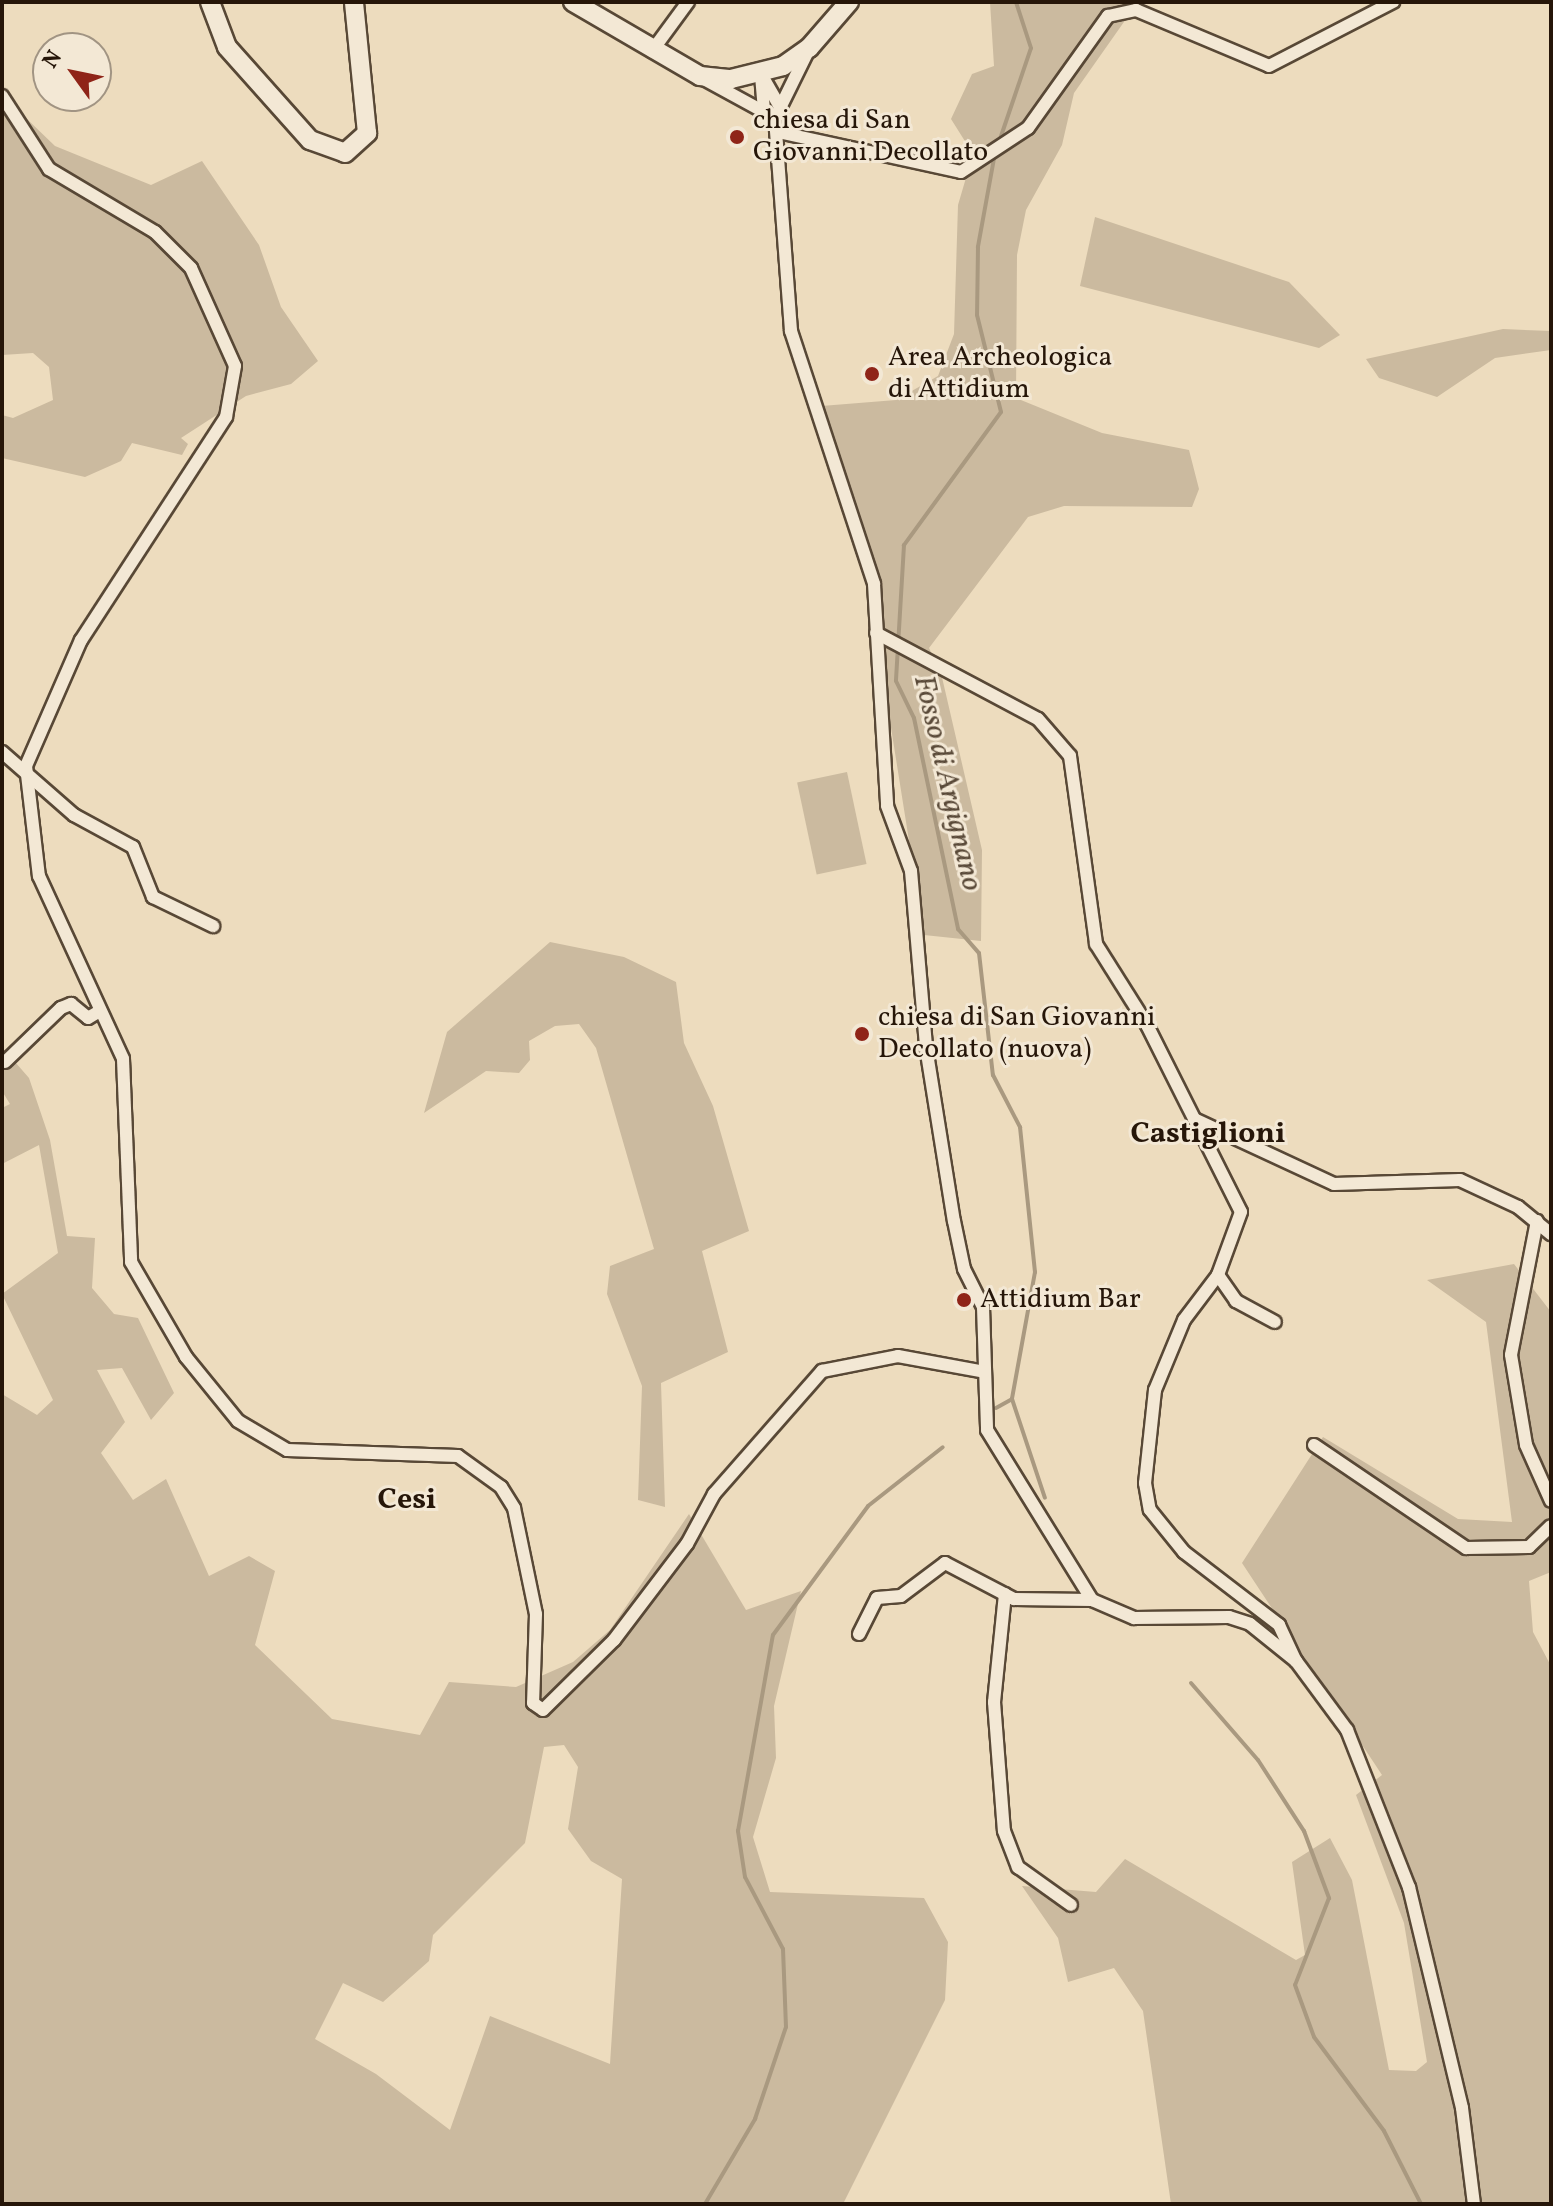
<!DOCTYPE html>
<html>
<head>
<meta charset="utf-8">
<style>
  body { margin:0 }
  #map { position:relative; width:1553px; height:2206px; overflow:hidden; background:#eddcbe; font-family:Vollkorn,serif }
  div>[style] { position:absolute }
  .green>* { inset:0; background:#cbba9f; transform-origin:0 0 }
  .stream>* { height:4px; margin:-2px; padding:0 2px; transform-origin:2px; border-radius:2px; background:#a99980 }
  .roads { filter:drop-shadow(2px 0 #584836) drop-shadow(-2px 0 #584836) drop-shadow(0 2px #584836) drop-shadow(0 -2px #584836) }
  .minor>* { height:12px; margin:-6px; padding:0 6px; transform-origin:6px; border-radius:6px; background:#f3e8d5 }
  .secondary>* { height:18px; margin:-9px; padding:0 9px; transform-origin:9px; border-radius:9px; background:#f3e8d5 }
  .dots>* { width:22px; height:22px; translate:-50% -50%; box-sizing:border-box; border:4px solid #f3e8d5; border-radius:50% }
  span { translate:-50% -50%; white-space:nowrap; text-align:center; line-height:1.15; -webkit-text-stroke:6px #f3e8d5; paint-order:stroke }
  .poi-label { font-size:28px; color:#261609 }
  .left { translate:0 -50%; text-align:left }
  .water-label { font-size:30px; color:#5a4a39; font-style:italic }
  .neighbourhood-label { font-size:30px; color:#261609; font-weight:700 }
  .frame { position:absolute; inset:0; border:4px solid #261609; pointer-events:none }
  .north { position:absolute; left:32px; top:32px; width:80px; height:80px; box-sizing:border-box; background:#f3e8d5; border:2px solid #a19483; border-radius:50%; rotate:303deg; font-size:22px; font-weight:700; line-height:32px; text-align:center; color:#261609 }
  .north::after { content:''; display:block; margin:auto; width:28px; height:36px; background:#8f2418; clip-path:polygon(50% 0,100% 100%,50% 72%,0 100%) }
</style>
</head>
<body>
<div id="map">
  <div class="green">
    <i style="clip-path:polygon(990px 2px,1138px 2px,1074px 93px,1062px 145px,1026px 210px,1017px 255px,1016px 398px,1102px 433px,1189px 450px,1199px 489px,1192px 507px,1064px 506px,1028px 517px,929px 648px,941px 673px,982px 850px,981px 941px,924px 935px,868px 583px,809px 407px,896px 400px,938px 376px,954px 334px,958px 205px,973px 154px,951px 119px,972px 74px,994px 66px)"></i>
    <i style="clip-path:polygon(2px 95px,55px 146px,151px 185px,202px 161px,259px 245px,281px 307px,318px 361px,291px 384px,246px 396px,181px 438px,188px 444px,182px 455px,132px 443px,121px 461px,85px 477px,2px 458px,2px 415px,13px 418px,53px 400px,49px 367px,33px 353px,2px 355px)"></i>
    <i style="clip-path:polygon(1095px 217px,1289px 282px,1340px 335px,1319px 348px,1080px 286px)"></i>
    <i style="clip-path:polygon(1503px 329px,1551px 331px,1551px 350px,1495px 358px,1437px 397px,1379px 378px,1366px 359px)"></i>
    <i style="left:847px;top:772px;width:94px;height:51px;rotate:78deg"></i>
    <i style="clip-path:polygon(550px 942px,624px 957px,676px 982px,684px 1043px,713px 1106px,749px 1231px,702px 1251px,728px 1352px,661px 1383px,665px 1507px,638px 1500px,642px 1386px,607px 1294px,610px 1266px,654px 1249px,596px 1048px,579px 1024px,555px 1026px,529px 1041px,530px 1060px,519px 1073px,486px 1071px,424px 1113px,447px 1032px)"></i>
    <i style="clip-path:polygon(evenodd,2px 1047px,29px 1078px,50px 1140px,67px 1236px,95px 1238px,92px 1288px,114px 1314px,138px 1318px,174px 1393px,151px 1420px,122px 1368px,97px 1370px,125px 1422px,101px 1453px,133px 1500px,166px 1479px,209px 1576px,249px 1556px,275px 1571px,255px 1645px,332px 1719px,420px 1735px,449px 1682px,516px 1687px,573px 1662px,610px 1630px,689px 1514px,746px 1610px,801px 1591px,774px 1706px,776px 1758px,753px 1837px,770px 1892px,924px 1898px,948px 1942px,945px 2000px,843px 2204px,2px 2204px,2px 1394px,37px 1415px,53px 1400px,2px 1294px,58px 1253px,39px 1145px,2px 1164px,2px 1108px,10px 1104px,2px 1091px,2px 1047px,564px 1745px,578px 1767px,568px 1829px,591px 1861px,622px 1879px,610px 2064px,490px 2016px,450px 2130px,376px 2074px,315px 2039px,343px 1983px,383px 2002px,429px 1961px,433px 1935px,525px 1843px,544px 1747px,564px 1745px)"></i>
    <i style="clip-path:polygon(1514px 1264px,1551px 1312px,1551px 1572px,1529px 1581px,1533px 1632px,1551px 1666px,1551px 2204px,1171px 2204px,1143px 2011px,1114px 1968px,1068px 1982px,1058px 1938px,1022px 1886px,1096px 1892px,1125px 1859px,1296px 1960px,1305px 1955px,1292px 1862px,1330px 1838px,1352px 1880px,1389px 2070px,1416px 2071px,1427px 2062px,1404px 1923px,1356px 1795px,1382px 1775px,1242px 1563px,1323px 1437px,1458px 1519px,1512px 1522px,1486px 1322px,1427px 1280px)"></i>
  </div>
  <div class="stream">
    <i style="left:998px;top:145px;width:102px;rotate:-71.2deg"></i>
    <i style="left:1031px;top:48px;width:48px;rotate:-108.1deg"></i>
    <i style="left:995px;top:153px;width:96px;rotate:100.3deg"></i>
    <i style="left:978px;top:247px;width:68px;rotate:90.8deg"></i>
    <i style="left:977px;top:315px;width:100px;rotate:76.1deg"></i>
    <i style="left:1001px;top:412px;width:165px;rotate:126.1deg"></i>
    <i style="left:904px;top:545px;width:136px;rotate:93.4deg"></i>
    <i style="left:896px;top:681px;width:41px;rotate:64.1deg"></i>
    <i style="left:914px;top:718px;width:216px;rotate:78.2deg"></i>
    <i style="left:958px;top:929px;width:32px;rotate:49deg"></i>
    <i style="left:979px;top:953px;width:123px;rotate:83.5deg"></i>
    <i style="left:993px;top:1075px;width:59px;rotate:62.6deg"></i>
    <i style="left:1020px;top:1127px;width:146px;rotate:84.1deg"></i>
    <i style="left:1035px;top:1272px;width:129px;rotate:100.3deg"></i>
    <i style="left:1012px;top:1399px;width:104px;rotate:71.6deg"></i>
    <i style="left:996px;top:1408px;width:18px;rotate:-29deg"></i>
    <i style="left:1191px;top:1683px;width:102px;rotate:49deg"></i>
    <i style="left:1258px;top:1760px;width:85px;rotate:57.1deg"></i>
    <i style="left:1304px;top:1831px;width:72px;rotate:69.5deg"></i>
    <i style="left:1329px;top:1898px;width:93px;rotate:111.3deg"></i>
    <i style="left:1295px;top:1985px;width:55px;rotate:69.9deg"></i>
    <i style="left:1314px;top:2037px;width:117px;rotate:53.3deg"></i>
    <i style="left:1384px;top:2131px;width:82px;rotate:63.1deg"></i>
    <i style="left:705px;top:2204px;width:99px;rotate:-59.5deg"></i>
    <i style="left:755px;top:2119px;width:97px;rotate:-71.4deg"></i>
    <i style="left:786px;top:2027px;width:78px;rotate:-92.2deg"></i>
    <i style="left:783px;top:1949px;width:81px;rotate:-117.8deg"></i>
    <i style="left:745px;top:1877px;width:47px;rotate:-98.7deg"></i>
    <i style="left:738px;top:1831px;width:199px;rotate:-79.9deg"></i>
    <i style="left:773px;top:1635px;width:160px;rotate:-53.6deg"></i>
    <i style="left:868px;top:1506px;width:95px;rotate:-38.2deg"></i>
  </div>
  <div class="roads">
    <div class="minor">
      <i style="left:652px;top:51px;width:61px;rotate:-53.7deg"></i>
      <i style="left:808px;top:51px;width:75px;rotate:116.2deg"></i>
      <i style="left:775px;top:118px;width:214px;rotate:85.7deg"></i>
      <i style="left:791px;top:331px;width:266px;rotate:71.8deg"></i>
      <i style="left:874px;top:584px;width:222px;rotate:86.6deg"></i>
      <i style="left:887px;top:806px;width:69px;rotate:69.7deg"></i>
      <i style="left:911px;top:871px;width:177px;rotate:85.1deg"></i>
      <i style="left:926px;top:1047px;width:176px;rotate:80.9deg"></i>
      <i style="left:954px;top:1221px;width:49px;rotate:78.2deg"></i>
      <i style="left:964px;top:1269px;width:42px;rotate:63.4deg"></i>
      <i style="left:983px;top:1307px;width:123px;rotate:88.1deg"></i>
      <i style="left:987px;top:1430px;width:200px;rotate:58.3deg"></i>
      <i style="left:1092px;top:1600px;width:46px;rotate:23.2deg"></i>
      <i style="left:1134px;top:1618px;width:95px;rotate:-0.6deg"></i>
      <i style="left:1229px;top:1617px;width:22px;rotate:18deg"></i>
      <i style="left:1250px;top:1624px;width:59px;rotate:38.8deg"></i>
      <i style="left:1296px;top:1661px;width:86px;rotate:53.5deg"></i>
      <i style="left:1347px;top:1730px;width:169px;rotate:68.5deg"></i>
      <i style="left:1409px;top:1887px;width:227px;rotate:76.5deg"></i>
      <i style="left:1462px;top:2108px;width:97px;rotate:82.9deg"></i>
      <i style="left:702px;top:78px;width:83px;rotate:28.7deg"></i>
      <i style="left:2px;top:96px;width:87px;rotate:57.2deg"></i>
      <i style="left:49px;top:169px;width:123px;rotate:30.7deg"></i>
      <i style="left:155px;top:232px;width:51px;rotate:45deg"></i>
      <i style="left:191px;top:268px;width:107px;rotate:65.8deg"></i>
      <i style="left:235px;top:366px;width:52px;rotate:100deg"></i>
      <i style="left:226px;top:417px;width:266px;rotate:123deg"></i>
      <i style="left:81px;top:640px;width:137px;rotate:113.6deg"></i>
      <i style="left:26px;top:766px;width:111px;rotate:83.3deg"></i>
      <i style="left:39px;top:876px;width:201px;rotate:65.3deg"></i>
      <i style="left:123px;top:1059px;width:203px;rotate:87.7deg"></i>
      <i style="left:131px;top:1262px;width:110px;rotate:59.9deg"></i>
      <i style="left:186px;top:1357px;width:82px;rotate:50.9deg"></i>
      <i style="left:238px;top:1421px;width:57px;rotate:30.6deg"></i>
      <i style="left:287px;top:1450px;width:171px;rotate:2deg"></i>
      <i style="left:458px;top:1456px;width:53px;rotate:35.8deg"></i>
      <i style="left:501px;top:1487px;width:25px;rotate:58deg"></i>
      <i style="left:514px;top:1508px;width:108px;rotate:78.3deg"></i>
      <i style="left:536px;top:1614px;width:89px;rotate:91.9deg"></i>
      <i style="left:533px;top:1703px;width:12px;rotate:35deg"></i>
      <i style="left:543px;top:1710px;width:100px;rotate:-44.6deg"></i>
      <i style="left:614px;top:1640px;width:121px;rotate:-52.8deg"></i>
      <i style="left:687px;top:1544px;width:57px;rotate:-61.6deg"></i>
      <i style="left:714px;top:1494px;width:164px;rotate:-48.7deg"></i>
      <i style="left:822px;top:1371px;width:77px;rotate:-11.2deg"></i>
      <i style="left:898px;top:1356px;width:88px;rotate:10.4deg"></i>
      <i style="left:764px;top:110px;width:36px;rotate:-95deg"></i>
      <i style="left:761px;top:74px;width:36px;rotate:60deg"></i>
      <i style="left:778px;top:132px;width:187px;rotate:12.3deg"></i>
      <i style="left:961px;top:172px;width:80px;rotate:-33.3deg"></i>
      <i style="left:1028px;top:128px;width:138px;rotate:-54.5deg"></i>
      <i style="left:1108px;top:16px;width:29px;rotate:-12deg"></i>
      <i style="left:1136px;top:10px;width:144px;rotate:22.8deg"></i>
      <i style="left:1269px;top:66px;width:140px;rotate:-27.3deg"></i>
      <i style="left:876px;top:633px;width:183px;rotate:28deg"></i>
      <i style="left:1038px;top:719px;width:49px;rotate:49.1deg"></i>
      <i style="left:1070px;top:756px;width:190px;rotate:82.1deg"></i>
      <i style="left:1096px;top:944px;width:96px;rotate:57.8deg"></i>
      <i style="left:1147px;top:1025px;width:209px;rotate:63.3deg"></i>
      <i style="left:1241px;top:1212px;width:67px;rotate:110.1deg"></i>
      <i style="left:1218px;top:1275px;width:56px;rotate:127.1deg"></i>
      <i style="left:1184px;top:1320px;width:76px;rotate:112.5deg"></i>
      <i style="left:1155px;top:1390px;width:94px;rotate:96.1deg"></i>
      <i style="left:1145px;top:1483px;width:27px;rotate:80deg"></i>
      <i style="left:1150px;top:1510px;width:54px;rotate:51deg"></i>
      <i style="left:1184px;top:1552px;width:120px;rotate:37.5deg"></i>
      <i style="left:1279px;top:1625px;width:40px;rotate:65deg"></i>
      <i style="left:2px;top:752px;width:96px;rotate:41.2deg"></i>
      <i style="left:74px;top:815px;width:67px;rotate:28.5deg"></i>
      <i style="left:133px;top:847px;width:54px;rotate:68.2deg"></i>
      <i style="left:153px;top:897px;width:67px;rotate:25.8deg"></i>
      <i style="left:5px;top:1062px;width:78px;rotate:-44deg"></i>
      <i style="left:61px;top:1008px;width:11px;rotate:-22deg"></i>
      <i style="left:71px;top:1004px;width:22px;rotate:39deg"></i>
      <i style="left:88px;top:1018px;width:12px;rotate:-31deg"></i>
      <i style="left:1194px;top:1119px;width:154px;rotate:24.9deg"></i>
      <i style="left:1334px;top:1184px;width:126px;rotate:-1.8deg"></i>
      <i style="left:1460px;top:1180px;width:64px;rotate:25deg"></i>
      <i style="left:1518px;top:1207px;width:43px;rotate:39.3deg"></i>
      <i style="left:1537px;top:1221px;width:136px;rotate:101deg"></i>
      <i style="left:1511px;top:1355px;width:91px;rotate:80.5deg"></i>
      <i style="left:1526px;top:1445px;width:61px;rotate:65.9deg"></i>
      <i style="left:1218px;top:1275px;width:32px;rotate:55deg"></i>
      <i style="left:1236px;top:1301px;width:44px;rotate:28.3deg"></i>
      <i style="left:1314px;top:1445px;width:184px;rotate:34.1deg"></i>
      <i style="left:1466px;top:1548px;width:63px;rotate:-0.9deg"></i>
      <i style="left:1529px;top:1547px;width:30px;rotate:-44deg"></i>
      <i style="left:1005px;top:1594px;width:109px;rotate:95.8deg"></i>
      <i style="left:994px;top:1702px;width:129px;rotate:85.6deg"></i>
      <i style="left:1004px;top:1831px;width:39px;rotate:69deg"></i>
      <i style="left:1018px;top:1867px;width:65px;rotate:35.6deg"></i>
      <i style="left:859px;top:1634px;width:40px;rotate:-63.4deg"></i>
      <i style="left:877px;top:1598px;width:24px;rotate:-5deg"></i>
      <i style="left:901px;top:1596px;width:55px;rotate:-36.9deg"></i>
      <i style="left:945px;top:1563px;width:78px;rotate:27.6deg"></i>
      <i style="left:1014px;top:1599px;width:78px;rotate:0.7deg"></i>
    </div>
    <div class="secondary">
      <i style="left:210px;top:2px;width:48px;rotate:69.3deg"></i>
      <i style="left:227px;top:47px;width:125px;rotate:48.3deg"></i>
      <i style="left:310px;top:140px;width:37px;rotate:20deg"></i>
      <i style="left:345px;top:153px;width:30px;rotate:-42deg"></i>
      <i style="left:367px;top:133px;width:132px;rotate:-95.7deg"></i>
      <i style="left:573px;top:2px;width:147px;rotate:30.2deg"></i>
      <i style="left:700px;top:76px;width:31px;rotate:6deg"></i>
      <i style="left:731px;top:79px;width:54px;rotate:-14deg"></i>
      <i style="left:783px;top:66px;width:32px;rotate:-35deg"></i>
      <i style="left:809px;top:48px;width:61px;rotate:-49deg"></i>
    </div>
  </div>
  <div class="dots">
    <i style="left:737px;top:137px;background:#8f2418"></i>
    <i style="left:872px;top:374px;background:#8f2418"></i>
    <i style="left:862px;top:1034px;background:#8f2418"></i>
    <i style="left:964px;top:1300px;background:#8f2418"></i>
  </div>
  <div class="poi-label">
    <span class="left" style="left:753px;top:137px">chiesa di San<br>Giovanni Decollato</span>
    <span class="left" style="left:888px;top:374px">Area Archeologica<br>di Attidium</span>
    <span class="left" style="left:878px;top:1034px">chiesa di San Giovanni<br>Decollato (nuova)</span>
    <span class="left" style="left:980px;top:1300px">Attidium Bar</span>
  </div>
  <div class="water-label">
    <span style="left:947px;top:783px;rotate:77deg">Fosso di Argignano</span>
  </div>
  <div class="neighbourhood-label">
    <span style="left:1208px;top:1134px">Castiglioni</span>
    <span style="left:407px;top:1500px">Cesi</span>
  </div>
  <div class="frame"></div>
  <div class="north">N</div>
</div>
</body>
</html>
